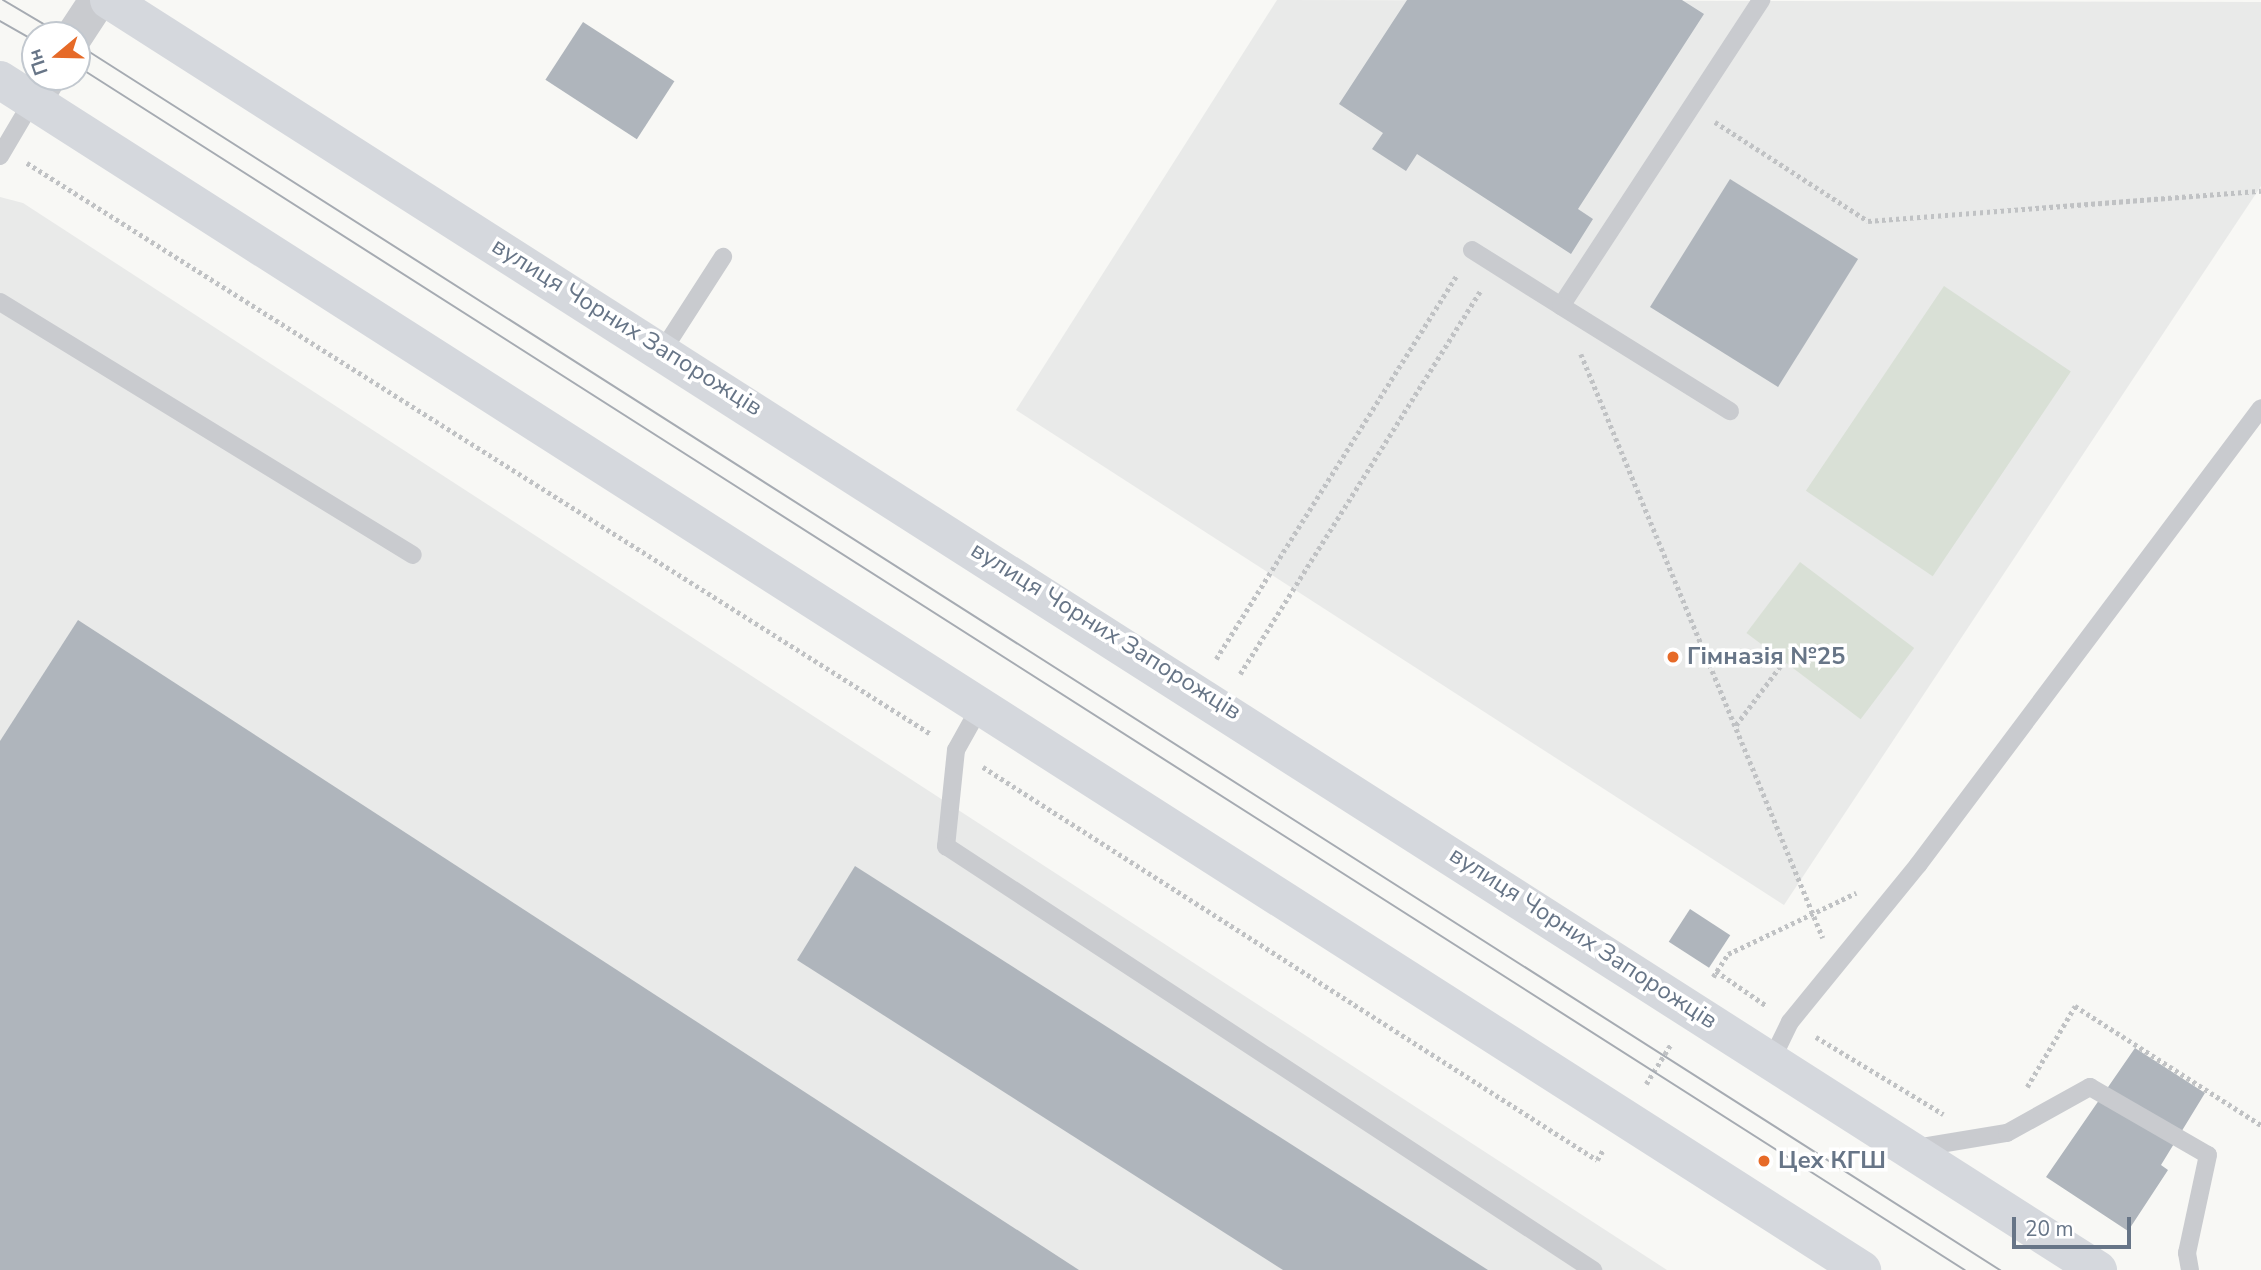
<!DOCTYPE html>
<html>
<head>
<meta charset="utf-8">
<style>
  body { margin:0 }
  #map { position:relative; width:2261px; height:1270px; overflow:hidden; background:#f8f8f5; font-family:"Nunito Sans",sans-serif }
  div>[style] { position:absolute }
  .built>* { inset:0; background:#e9eae9 }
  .green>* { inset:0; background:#d9e0d6; transform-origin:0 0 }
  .building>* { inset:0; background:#afb5bc; transform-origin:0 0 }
  .path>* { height:4.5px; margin-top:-2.25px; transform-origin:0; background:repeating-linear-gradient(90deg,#c0c2c4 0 3.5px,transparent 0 7px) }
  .service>* { height:18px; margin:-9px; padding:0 9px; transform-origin:9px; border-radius:9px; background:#c9cbcf }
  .minor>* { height:37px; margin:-18.5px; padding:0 18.5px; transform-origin:18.5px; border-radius:18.5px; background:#c9cbcf }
  .secondary>* { height:38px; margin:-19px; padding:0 19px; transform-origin:19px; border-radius:19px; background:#d5d8dd }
  .tram>* { height:2px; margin:-1px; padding:0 1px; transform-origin:1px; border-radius:1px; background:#a6abb2 }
  .dots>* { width:19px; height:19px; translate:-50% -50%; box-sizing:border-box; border:4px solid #fff; border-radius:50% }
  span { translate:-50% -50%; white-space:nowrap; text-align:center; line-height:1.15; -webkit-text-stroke:7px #fff; paint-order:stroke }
  .street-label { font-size:24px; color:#677587 }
  .poi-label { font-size:24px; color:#677587; font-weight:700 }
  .left { translate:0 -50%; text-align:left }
  .north { position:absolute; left:21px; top:21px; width:70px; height:70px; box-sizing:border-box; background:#fff; border:2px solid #c2c8cf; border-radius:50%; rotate:251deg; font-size:19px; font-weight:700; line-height:28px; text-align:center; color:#677587 }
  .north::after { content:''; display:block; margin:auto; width:24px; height:32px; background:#e66a28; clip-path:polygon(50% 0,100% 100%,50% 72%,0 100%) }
  .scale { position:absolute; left:2012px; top:1217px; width:119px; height:32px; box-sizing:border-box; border:4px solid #677587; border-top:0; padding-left:9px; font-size:21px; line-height:24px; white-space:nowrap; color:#677587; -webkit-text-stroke:5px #fff; paint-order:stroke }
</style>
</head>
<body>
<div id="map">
  <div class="built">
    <i style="clip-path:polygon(1277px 0,2261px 2px,2261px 186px,1784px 905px,1016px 410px)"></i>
    <i style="clip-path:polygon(0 197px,23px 203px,1667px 1270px,0 1270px)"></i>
  </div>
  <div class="green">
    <i style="left:1944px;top:286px;width:153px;height:247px;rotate:34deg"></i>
    <i style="left:1800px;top:562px;width:143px;height:89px;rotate:37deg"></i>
  </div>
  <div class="building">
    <i style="clip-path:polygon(1407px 0,1682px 0,1704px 14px,1578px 209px,1593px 219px,1571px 254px,1417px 154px,1406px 171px,1372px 149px,1383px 133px,1339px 104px)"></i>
    <i style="left:583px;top:22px;width:109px;height:69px;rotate:33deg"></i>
    <i style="left:1730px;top:179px;width:151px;height:151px;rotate:32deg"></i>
    <i style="clip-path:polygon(78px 620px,1079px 1270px,0 1270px,0 741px)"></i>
    <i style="clip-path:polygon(855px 866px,1488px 1270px,1283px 1270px,797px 960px)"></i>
    <i style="left:1690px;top:909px;width:48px;height:39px;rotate:33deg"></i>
    <i style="clip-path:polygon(2135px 1048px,2205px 1093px,2161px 1165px,2168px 1170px,2128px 1231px,2046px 1177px)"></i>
  </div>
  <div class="path">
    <i style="left:1715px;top:122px;width:182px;rotate:32.9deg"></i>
    <i style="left:1868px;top:221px;width:394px;rotate:-4.4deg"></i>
    <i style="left:27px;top:163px;width:1069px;rotate:32.28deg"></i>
    <i style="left:1581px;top:354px;width:632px;rotate:67.49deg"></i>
    <i style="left:1216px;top:659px;width:453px;rotate:-57.9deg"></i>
    <i style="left:1240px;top:674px;width:453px;rotate:-57.9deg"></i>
    <i style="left:1736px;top:725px;width:80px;rotate:-53.1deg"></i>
    <i style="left:983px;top:767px;width:729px;rotate:32.62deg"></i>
    <i style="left:1597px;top:1160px;width:12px;rotate:-59deg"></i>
    <i style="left:1716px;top:971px;width:62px;rotate:34.5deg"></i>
    <i style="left:1713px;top:977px;width:27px;rotate:-57deg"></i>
    <i style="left:1728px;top:954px;width:142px;rotate:-25.5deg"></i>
    <i style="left:1816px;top:1037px;width:149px;rotate:31.2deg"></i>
    <i style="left:1646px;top:1084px;width:47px;rotate:-58deg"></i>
    <i style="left:2027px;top:1087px;width:94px;rotate:-59.3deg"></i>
    <i style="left:2075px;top:1006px;width:221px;rotate:32.6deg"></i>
  </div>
  <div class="service">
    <i style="left:0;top:156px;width:65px;rotate:-59.5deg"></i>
    <i style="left:1472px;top:250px;width:105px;rotate:32.2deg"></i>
    <i style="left:1561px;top:306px;width:366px;rotate:-56.8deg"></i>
    <i style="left:0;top:302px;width:484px;rotate:31.5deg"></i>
    <i style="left:1561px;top:306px;width:199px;rotate:31.9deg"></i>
    <i style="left:663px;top:350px;width:111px;rotate:-57.2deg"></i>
    <i style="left:980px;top:707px;width:49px;rotate:119.2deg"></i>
    <i style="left:956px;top:750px;width:97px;rotate:95.9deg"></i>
    <i style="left:946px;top:846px;width:774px;rotate:33.24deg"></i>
    <i style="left:1772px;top:1059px;width:41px;rotate:-64.1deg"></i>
    <i style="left:1790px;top:1022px;width:203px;rotate:-50.8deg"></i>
    <i style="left:1918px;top:865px;width:571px;rotate:-53.11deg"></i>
    <i style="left:1916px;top:1148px;width:92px;rotate:-9.4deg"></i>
    <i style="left:2007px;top:1133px;width:95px;rotate:-29deg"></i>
    <i style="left:2090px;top:1087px;width:136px;rotate:30deg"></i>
    <i style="left:2208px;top:1155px;width:100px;rotate:102.1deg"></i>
    <i style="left:2187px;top:1253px;width:17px;rotate:80deg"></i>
  </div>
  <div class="minor">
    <i style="left:74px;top:35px;width:42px;rotate:-56.7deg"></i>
    <i style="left:33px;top:100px;width:27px;rotate:-59deg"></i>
  </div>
  <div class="secondary">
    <i style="left:109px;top:0;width:2360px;rotate:32.56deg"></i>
    <i style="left:0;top:80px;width:2210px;rotate:32.58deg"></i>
  </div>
  <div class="tram">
    <i style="left:3px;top:0;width:69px;rotate:30.7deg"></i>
    <i style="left:0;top:21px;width:40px;rotate:29.7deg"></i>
    <i style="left:77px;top:44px;width:2281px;rotate:32.52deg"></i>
    <i style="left:77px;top:66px;width:2239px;rotate:32.53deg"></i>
  </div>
  <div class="dots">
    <i style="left:1673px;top:657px;background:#e66a28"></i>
    <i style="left:1764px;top:1161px;background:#e66a28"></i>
  </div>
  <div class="street-label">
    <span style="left:627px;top:327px;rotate:32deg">вулиця Чорних Запорожців</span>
    <span style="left:1106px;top:631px;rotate:32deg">вулиця Чорних Запорожців</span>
    <span style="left:1583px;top:938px;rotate:33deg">вулиця Чорних Запорожців</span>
  </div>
  <div class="poi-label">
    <span class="left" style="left:1687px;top:657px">Гімназія №25</span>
    <span class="left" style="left:1778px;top:1161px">Цех КГШ</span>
  </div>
  <div class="north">Пн</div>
  <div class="scale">20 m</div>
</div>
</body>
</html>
